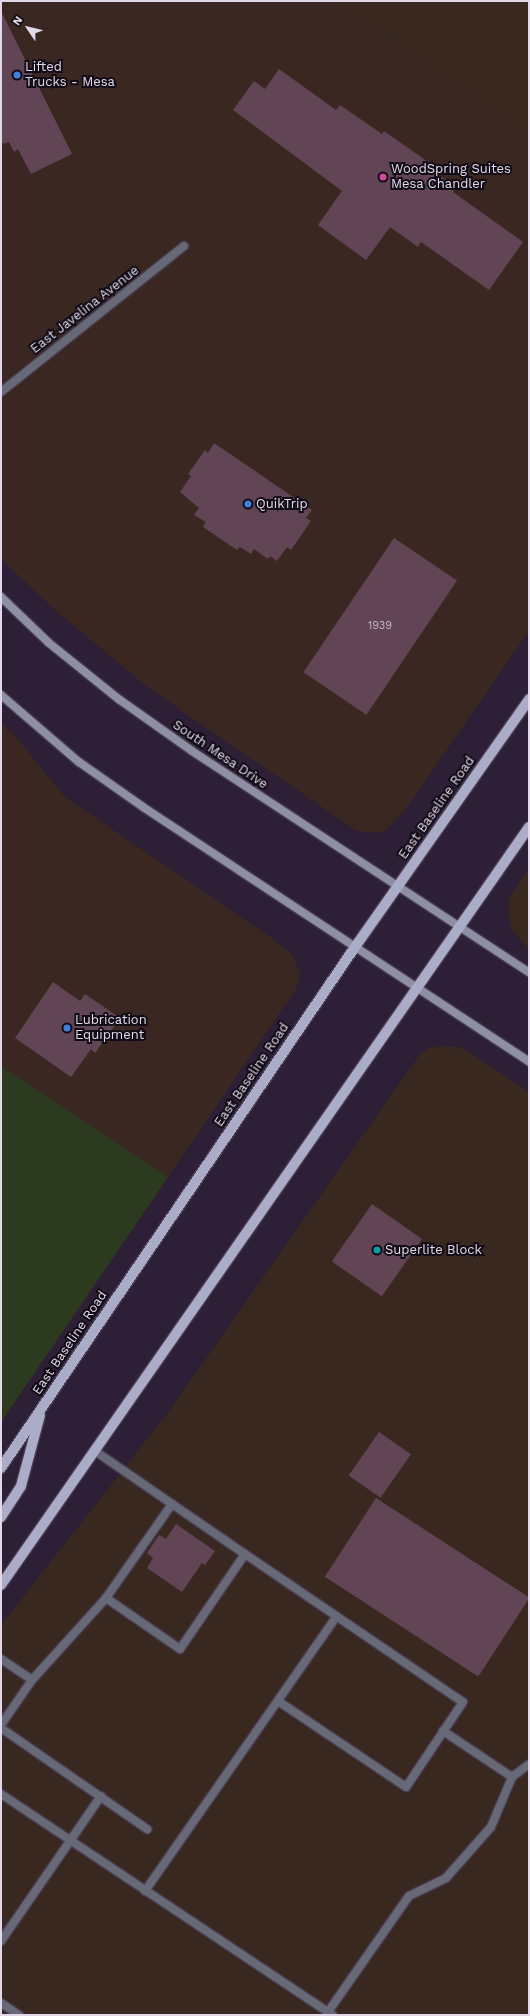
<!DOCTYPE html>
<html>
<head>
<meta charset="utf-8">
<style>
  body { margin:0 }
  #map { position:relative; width:530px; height:2016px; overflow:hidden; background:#2c1f36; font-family:"Work Sans",sans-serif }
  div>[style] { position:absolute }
  .commercial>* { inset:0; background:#3a2722 }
  .industrial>* { inset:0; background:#39281f }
  .green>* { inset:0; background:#2c3b1f }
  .building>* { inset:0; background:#624555; transform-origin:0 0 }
  .roads { filter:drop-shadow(1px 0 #493d53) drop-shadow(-1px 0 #493d53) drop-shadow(0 1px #493d53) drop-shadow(0 -1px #493d53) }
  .service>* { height:8px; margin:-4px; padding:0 4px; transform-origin:4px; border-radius:4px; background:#686976 }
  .minor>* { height:8px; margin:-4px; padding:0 4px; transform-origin:4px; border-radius:4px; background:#686976 }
  .secondary>* { height:8px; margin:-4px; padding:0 4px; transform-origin:4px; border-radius:4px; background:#8e8fa4 }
  .primary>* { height:10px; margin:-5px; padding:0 5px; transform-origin:5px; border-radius:5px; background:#abacc8 }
  .dots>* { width:11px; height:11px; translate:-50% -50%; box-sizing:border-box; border:2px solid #110b16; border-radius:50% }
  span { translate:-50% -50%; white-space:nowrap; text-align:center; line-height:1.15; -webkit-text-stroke:4px #110b16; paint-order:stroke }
  .number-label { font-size:11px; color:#c1b4c4 }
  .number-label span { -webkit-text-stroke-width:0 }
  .poi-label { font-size:13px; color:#e1d9e9 }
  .left { translate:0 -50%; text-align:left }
  .street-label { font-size:13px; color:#e1d9e9 }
  .frame { position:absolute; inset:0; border:2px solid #e1d9e9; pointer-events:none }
  .north { position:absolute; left:8px; top:8px; width:40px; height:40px; -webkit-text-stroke:3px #110b16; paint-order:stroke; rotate:305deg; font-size:11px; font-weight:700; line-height:16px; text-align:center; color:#e1d9e9 }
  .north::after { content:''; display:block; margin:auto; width:14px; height:18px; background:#e1d9e9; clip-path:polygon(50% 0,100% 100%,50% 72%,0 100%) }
</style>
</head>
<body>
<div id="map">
  <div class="commercial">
    <i style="clip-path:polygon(1px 1px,331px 1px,529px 140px,529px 631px,406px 809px,387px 829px,377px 833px,357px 831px,186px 714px,140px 681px,56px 611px,1px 559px)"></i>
    <i style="clip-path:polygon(1px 723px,18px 739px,65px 797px,266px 934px,292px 954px,301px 975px,296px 989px,1px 1423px)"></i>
  </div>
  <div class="industrial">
    <i style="clip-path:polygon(331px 1px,529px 1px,529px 140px)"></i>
    <i style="clip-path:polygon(529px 868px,529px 949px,511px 929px,508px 912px,510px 896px)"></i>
    <i style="clip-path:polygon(443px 1046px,461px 1047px,529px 1092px,529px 2015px,1px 2015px,1px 1625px,169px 1411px,408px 1071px,421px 1053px,430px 1048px)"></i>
  </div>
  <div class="green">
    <i style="clip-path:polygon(1px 1066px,168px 1177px,1px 1422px)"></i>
  </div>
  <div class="building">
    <i style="clip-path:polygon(1px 11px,72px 154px,31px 174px,18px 149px,14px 152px,9px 142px,3px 144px,1px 139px)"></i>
    <i style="clip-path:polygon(279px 69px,336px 110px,340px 105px,382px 134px,384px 131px,431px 164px,428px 168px,456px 187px,453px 192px,523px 242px,489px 290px,421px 242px,418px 247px,390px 227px,366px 260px,318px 225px,342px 191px,233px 110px,254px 81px,265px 89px)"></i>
    <i style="clip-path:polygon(214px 443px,312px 510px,306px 518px,311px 521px,291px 550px,287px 547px,277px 561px,270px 556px,268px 559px,254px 549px,251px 554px,240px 547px,237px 550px,203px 527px,206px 522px,194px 515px,199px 508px,180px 492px,191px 476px,188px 474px,205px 450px,208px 453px)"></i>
    <i style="left:394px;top:538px;width:76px;height:162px;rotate:34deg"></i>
    <i style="clip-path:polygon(53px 982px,80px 1001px,85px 994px,120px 1018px,95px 1053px,91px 1049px,71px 1077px,15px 1038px)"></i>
    <i style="left:372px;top:1204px;width:61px;height:70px;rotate:35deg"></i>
    <i style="left:379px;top:1432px;width:39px;height:53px;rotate:35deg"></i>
    <i style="left:376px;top:1498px;width:183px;height:94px;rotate:33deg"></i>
    <i style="clip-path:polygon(176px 1524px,215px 1551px,205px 1565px,202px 1563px,182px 1592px,147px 1568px,153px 1558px,147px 1553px,159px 1535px,166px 1539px)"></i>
  </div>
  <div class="roads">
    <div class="service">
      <i style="left:95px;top:1451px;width:182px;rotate:34.5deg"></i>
      <i style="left:245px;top:1554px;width:115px;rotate:124.4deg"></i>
      <i style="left:180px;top:1649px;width:90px;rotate:-145.4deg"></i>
      <i style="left:106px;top:1598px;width:115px;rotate:-54.9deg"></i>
      <i style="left:245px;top:1554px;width:263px;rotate:34.2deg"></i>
      <i style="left:463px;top:1702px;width:102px;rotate:123.8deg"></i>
      <i style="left:406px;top:1787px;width:154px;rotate:-146.1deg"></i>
      <i style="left:1px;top:1659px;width:37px;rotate:34deg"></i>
      <i style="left:32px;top:1680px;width:55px;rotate:124.6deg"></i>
      <i style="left:32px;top:1680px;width:110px;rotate:-47.9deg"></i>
      <i style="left:1px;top:1728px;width:178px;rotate:34.7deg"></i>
      <i style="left:512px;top:1777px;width:21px;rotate:-37deg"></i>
      <i style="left:1px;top:1794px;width:399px;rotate:33.7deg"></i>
      <i style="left:145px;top:1891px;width:335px;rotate:-55.1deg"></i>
      <i style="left:1px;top:1941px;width:176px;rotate:-55.4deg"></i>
      <i style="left:1px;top:2003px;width:22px;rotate:34deg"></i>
      <i style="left:328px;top:2012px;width:141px;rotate:-55.1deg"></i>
      <i style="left:409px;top:1896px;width:41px;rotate:-25.9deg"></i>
      <i style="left:446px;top:1878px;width:68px;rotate:-48.6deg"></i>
      <i style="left:491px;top:1827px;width:54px;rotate:-67.2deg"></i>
      <i style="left:512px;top:1777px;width:83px;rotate:-146.3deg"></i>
    </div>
    <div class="minor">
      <i style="left:1px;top:392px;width:234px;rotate:-38.6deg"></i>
    </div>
    <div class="secondary">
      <i style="left:1px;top:597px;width:66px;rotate:43.8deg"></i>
      <i style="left:49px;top:643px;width:91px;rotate:38.8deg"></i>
      <i style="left:120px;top:700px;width:88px;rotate:35.3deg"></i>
      <i style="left:192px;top:751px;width:403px;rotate:33.3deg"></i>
      <i style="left:1px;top:695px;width:103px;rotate:40.7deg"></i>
      <i style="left:79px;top:762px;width:78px;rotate:35.1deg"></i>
      <i style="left:143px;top:807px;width:463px;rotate:33.4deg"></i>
    </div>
    <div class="primary">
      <i style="left:1px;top:1468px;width:630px;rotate:-55.81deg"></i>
      <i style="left:355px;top:947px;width:303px;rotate:-54.9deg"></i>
      <i style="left:1px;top:1517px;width:37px;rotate:-57deg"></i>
      <i style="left:21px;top:1486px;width:73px;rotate:-75deg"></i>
      <i style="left:1px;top:1585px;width:924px;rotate:-55.14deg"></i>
    </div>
  </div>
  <div class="dots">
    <i style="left:17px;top:75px;background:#3f7fe0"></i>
    <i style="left:383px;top:177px;background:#d1479c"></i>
    <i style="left:248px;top:504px;background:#3f7fe0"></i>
    <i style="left:67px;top:1028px;background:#3f7fe0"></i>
    <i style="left:377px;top:1250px;background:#0f9aa8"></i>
  </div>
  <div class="number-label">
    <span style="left:380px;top:626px">1939</span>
  </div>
  <div class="poi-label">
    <span class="left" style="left:25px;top:75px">Lifted<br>Trucks - Mesa</span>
    <span class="left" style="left:391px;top:177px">WoodSpring Suites<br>Mesa Chandler</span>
    <span class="left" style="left:256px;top:504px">QuikTrip</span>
    <span class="left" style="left:75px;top:1028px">Lubrication<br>Equipment</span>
    <span class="left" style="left:385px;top:1250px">Superlite Block</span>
  </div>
  <div class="street-label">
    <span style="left:85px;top:310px;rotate:-38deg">East Javelina Avenue</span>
    <span style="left:220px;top:755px;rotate:34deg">South Mesa Drive</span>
    <span style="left:437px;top:808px;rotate:-55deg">East Baseline Road</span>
    <span style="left:252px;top:1075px;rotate:-56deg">East Baseline Road</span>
    <span style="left:70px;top:1343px;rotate:-56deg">East Baseline Road</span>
  </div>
  <div class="frame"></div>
  <div class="north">N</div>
</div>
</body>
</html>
